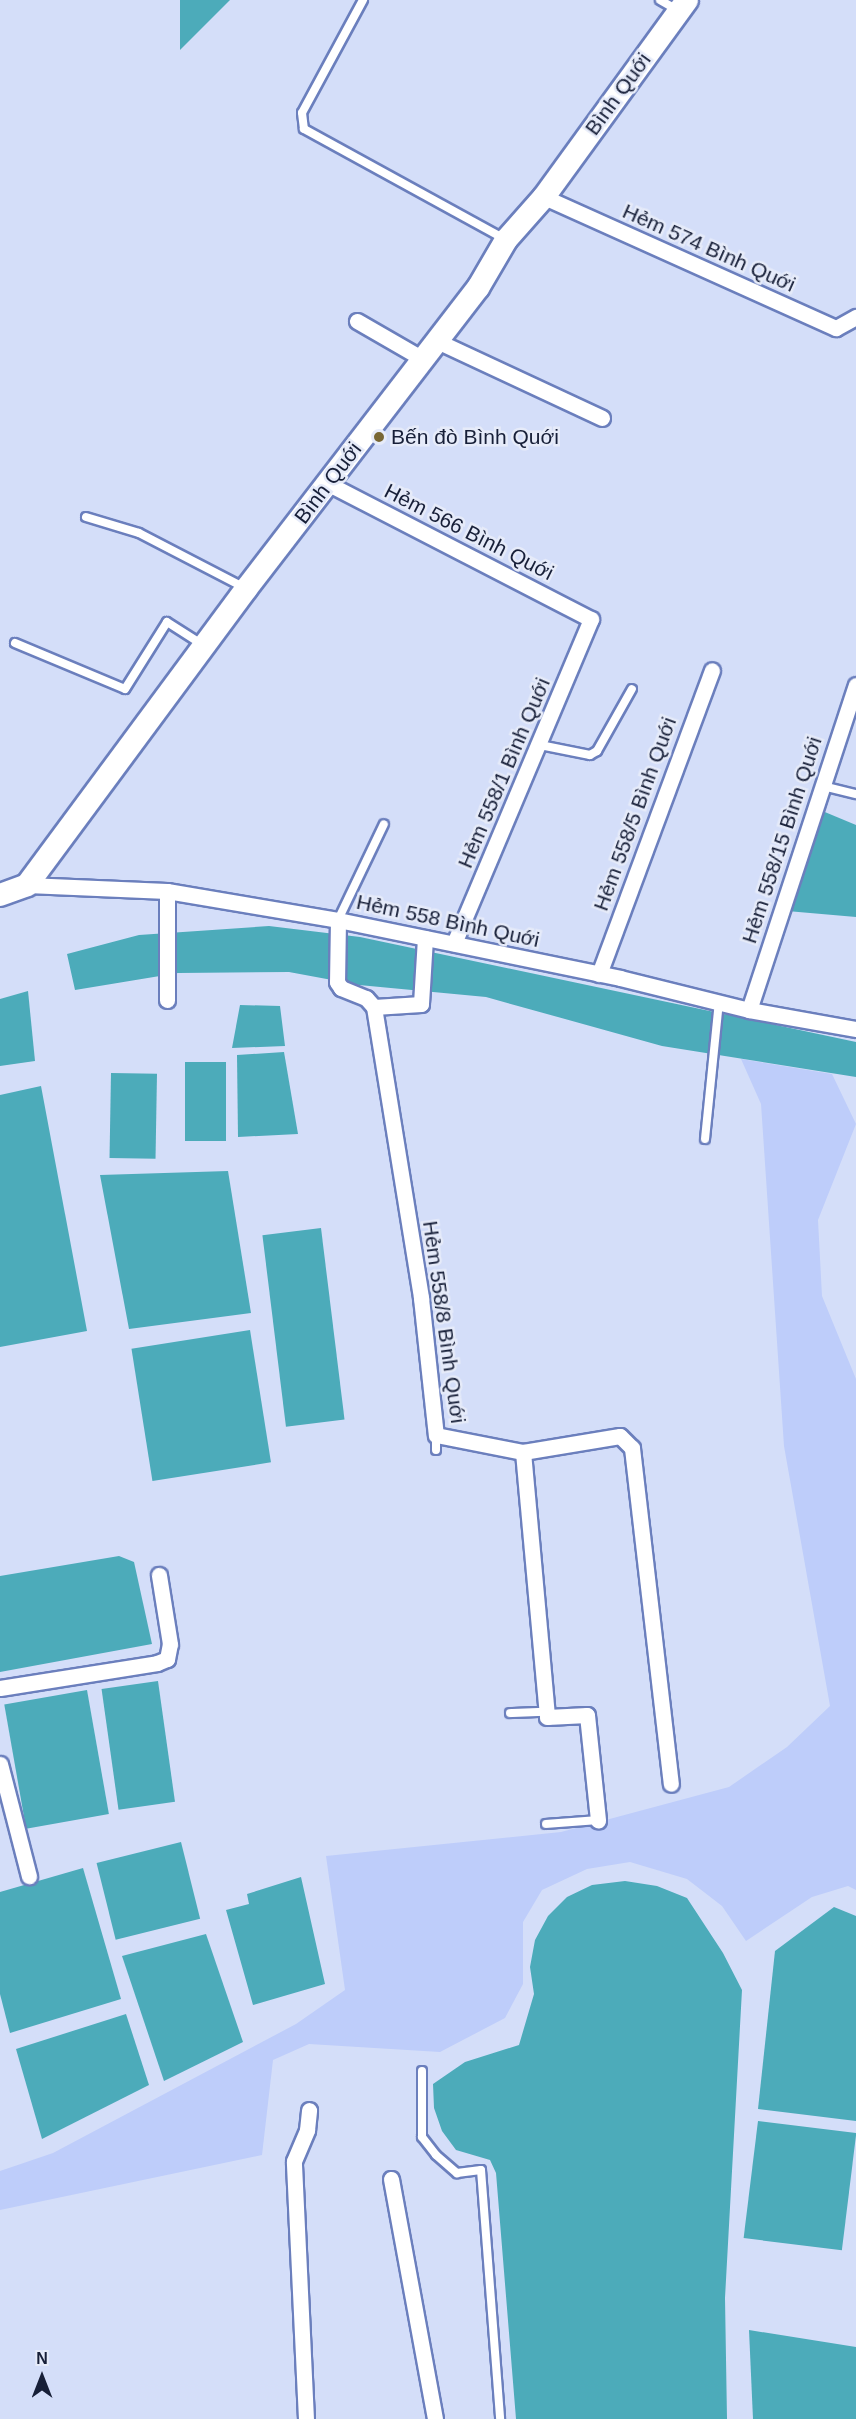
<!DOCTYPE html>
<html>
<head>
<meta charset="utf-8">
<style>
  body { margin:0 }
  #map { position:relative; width:856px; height:2419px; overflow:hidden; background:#d4def9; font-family:Arial,sans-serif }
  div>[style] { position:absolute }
  .green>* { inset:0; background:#becdfa }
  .water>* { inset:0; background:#4cabba; transform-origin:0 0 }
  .roads { filter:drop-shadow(2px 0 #6b7fbd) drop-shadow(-2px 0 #6b7fbd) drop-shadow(0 2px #6b7fbd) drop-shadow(0 -2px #6b7fbd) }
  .service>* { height:8px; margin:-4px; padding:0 4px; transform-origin:4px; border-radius:4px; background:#fff }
  .minor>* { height:15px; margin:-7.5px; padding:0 7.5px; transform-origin:7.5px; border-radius:7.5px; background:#fff }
  .secondary>* { height:22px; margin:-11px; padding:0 11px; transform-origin:11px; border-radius:11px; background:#fff }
  .dots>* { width:16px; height:16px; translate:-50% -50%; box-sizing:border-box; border:3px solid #e6ebf9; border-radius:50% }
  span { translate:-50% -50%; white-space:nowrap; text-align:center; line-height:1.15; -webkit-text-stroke:5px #e6ebf9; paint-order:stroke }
  .street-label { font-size:21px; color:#171f38 }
  .poi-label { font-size:21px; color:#171f38 }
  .left { translate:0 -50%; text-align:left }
  .north { position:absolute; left:12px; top:2347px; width:60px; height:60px; -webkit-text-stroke:4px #e6ebf9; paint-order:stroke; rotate:0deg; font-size:16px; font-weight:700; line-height:24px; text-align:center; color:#171f38 }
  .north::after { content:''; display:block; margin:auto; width:21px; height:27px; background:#171f38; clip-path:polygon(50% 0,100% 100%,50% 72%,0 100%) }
</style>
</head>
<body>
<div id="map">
  <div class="green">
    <i style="clip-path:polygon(741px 1059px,832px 1074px,856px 1124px,818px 1220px,822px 1296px,856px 1379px,856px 1890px,848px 1886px,812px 1897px,746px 1941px,722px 1906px,687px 1879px,630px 1862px,587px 1869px,542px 1890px,523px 1922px,523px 1984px,505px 2018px,440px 2052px,309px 2044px,273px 2060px,262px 2155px,0 2210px,0 2171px,53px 2153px,296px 2024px,345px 1990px,326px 1856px,561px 1832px,729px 1787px,787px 1747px,830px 1706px,784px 1446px,761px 1104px)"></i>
  </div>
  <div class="water">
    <i style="clip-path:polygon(180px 0,230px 0,180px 50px)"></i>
    <i style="clip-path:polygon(820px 810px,856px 825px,856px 917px,787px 911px)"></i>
    <i style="clip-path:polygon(269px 926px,360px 937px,856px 1042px,856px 1077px,662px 1046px,486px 997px,359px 985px,289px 972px,178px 973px,75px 990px,67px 954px,139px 935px)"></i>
    <i style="clip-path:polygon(28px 991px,35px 1061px,0 1066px,0 999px)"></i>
    <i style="clip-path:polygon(240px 1005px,280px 1006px,285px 1046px,232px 1048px)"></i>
    <i style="clip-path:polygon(284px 1052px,298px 1134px,238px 1137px,237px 1055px)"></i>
    <i style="left:185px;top:1062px;width:41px;height:79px"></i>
    <i style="left:111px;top:1073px;width:46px;height:85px;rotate:1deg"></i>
    <i style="clip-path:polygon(41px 1086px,87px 1331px,0 1347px,0 1095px)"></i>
    <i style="clip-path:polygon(228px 1171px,251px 1313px,129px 1329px,100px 1175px)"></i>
    <i style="left:321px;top:1228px;width:193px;height:59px;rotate:83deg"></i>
    <i style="left:250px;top:1330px;width:134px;height:120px;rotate:81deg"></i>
    <i style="clip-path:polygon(119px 1556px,134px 1562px,152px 1644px,0 1672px,0 1576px)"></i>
    <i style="left:158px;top:1681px;width:122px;height:57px;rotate:82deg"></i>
    <i style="left:87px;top:1690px;width:126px;height:84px;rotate:80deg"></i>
    <i style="left:181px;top:1842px;width:79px;height:87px;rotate:76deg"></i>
    <i style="clip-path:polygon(83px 1868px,121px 1999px,10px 2033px,0 1994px,0 1892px)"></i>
    <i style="clip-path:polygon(301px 1877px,325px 1984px,253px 2005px,226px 1910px,249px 1904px,247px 1894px)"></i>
    <i style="clip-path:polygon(625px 1881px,657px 1886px,687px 1898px,723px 1953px,742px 1990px,725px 2298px,727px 2419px,516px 2419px,496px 2173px,490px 2160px,456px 2150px,442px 2131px,434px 2108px,433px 2084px,465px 2062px,519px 2045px,534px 1994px,530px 1967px,535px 1940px,548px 1916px,567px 1897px,592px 1885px)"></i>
    <i style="clip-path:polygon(834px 1907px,856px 1916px,856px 2121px,758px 2109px,775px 1951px)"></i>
    <i style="clip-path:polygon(206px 1934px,243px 2042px,164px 2081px,122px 1956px)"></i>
    <i style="clip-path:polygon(126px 2014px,149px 2085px,42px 2139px,16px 2049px)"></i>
    <i style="left:758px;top:2121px;width:99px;height:118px;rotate:7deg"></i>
    <i style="clip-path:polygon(749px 2330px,856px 2347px,856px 2419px,753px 2419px)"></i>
  </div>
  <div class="roads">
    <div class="service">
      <i style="left:363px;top:0;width:128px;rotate:118.4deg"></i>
      <i style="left:302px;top:113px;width:16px;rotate:83deg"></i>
      <i style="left:304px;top:129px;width:229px;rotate:28.7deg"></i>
      <i style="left:660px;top:0;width:20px;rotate:30deg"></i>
      <i style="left:86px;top:517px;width:55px;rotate:16.8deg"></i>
      <i style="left:139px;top:533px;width:119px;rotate:27.4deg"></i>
      <i style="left:15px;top:643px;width:119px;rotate:22.7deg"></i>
      <i style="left:125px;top:689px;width:79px;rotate:-57.9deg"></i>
      <i style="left:167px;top:622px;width:43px;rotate:32.6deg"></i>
      <i style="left:540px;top:745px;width:51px;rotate:11.3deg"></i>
      <i style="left:590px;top:755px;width:8px;rotate:-30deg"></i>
      <i style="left:597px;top:751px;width:71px;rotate:-60.6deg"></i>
      <i style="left:823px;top:786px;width:34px;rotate:14deg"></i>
      <i style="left:338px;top:920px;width:106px;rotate:-64.4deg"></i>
      <i style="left:705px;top:1139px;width:138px;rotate:-84.2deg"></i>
      <i style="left:436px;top:1435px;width:15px;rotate:90deg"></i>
      <i style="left:510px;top:1713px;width:37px;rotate:-2deg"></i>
      <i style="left:546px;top:1824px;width:52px;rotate:-4.4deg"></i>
      <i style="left:422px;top:2071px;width:66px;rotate:90deg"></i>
      <i style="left:422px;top:2137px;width:23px;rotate:52deg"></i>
      <i style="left:436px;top:2155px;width:28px;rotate:41deg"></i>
      <i style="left:457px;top:2173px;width:24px;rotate:-7deg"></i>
      <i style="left:481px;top:2170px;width:250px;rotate:85.6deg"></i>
    </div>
    <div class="minor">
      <i style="left:544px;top:197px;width:320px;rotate:24.2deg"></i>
      <i style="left:836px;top:328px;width:23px;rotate:-29deg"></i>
      <i style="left:357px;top:321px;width:76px;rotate:29.9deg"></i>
      <i style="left:437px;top:341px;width:182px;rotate:25deg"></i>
      <i style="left:327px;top:483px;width:297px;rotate:27.3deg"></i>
      <i style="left:591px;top:619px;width:352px;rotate:112.9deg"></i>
      <i style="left:27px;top:885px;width:140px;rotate:2.5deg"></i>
      <i style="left:167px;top:891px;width:173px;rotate:9.6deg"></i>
      <i style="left:338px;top:920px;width:288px;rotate:11.6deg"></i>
      <i style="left:620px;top:978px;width:133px;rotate:13.9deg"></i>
      <i style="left:749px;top:1010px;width:109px;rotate:10.1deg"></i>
      <i style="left:167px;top:891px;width:109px;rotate:90deg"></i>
      <i style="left:338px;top:920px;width:62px;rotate:90.9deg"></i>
      <i style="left:337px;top:982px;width:7px;rotate:56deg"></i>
      <i style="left:341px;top:988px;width:27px;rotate:22deg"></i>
      <i style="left:366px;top:998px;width:12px;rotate:48deg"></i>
      <i style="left:425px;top:938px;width:66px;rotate:93.5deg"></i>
      <i style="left:421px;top:1004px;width:47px;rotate:176.3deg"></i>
      <i style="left:374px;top:1007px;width:295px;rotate:80.8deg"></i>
      <i style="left:421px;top:1298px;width:138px;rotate:83.8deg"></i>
      <i style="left:436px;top:1435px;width:89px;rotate:11.1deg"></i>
      <i style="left:523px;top:1452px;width:98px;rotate:-9.4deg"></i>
      <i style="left:620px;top:1436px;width:17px;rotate:45deg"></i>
      <i style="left:632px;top:1448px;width:338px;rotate:83.4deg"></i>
      <i style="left:599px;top:974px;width:324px;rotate:-69.6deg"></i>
      <i style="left:749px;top:1010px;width:342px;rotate:-71.8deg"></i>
      <i style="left:523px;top:1452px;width:266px;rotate:84.8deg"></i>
      <i style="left:547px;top:1717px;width:40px;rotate:-2.9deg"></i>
      <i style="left:587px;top:1715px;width:106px;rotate:84deg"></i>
      <i style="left:0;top:1688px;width:159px;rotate:-9deg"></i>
      <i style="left:157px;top:1663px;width:11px;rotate:-22deg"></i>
      <i style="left:167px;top:1659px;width:15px;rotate:-79deg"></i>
      <i style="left:170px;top:1644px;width:70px;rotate:-99.1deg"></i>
      <i style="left:0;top:1764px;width:116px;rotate:75.5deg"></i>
      <i style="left:391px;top:2179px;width:244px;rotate:79.6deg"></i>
      <i style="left:306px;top:2419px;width:258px;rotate:-92.7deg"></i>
      <i style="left:294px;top:2161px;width:34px;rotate:-67deg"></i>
      <i style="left:307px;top:2130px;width:20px;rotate:-84deg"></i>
    </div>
    <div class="secondary">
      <i style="left:0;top:895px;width:29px;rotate:-20deg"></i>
      <i style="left:27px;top:885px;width:368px;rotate:-53.5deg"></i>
      <i style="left:246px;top:589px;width:380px;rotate:-52.4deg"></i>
      <i style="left:478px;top:288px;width:56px;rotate:-59.7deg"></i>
      <i style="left:506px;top:240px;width:57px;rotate:-48.5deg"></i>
      <i style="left:544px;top:197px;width:243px;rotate:-54deg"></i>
    </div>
  </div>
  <div class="dots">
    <i style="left:379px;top:437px;background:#786634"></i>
  </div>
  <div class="street-label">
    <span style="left:618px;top:94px;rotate:-54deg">Bình Quới</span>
    <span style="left:709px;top:248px;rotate:24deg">Hẻm 574 Bình Quới</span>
    <span style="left:328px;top:483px;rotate:-53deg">Bình Quới</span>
    <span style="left:469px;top:532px;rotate:27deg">Hẻm 566 Bình Quới</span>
    <span style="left:504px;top:773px;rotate:-67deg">Hẻm 558/1 Bình Quới</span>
    <span style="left:635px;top:814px;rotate:-70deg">Hẻm 558/5 Bình Quới</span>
    <span style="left:782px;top:840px;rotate:-72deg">Hẻm 558/15 Bình Quới</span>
    <span style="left:448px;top:921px;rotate:12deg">Hẻm 558 Bình Quới</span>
    <span style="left:444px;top:1322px;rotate:82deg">Hẻm 558/8 Bình Quới</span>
  </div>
  <div class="poi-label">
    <span class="left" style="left:391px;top:437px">Bến đò Bình Quới</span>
  </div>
  <div class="north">N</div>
</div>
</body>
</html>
